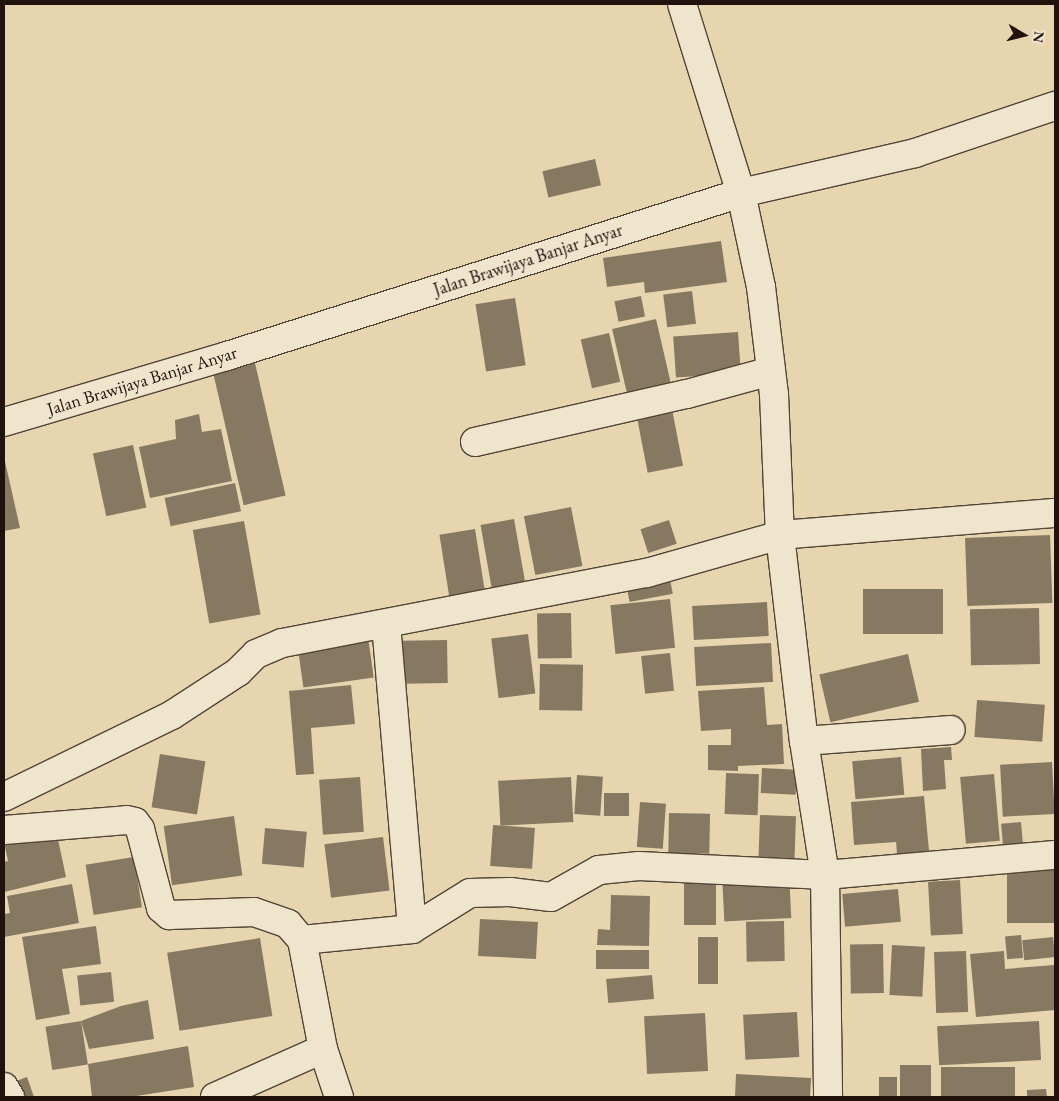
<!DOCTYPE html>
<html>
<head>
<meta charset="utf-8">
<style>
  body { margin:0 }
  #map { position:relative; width:1059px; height:1101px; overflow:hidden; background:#e7d5b0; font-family:"EB Garamond",serif }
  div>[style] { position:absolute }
  .building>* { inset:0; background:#877862; transform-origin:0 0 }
  .roads { filter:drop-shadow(1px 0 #524436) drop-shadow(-1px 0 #524436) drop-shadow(0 1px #524436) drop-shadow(0 -1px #524436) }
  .street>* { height:28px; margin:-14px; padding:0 14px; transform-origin:14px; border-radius:14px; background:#efe4cc }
  .secondary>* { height:28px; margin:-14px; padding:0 14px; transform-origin:14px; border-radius:14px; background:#efe4cc }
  span { translate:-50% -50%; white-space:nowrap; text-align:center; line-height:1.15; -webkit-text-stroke:5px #efe4cc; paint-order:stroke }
  .street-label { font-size:18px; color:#20130e }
  .frame { position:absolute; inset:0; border:5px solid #20130e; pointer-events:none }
  .north { position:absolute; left:999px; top:10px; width:50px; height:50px; -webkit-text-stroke:4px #efe4cc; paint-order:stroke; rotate:98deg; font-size:14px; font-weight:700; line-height:20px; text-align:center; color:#20130e }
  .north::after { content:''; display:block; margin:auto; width:18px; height:22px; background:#20130e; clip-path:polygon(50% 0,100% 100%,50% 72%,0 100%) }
</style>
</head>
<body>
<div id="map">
  <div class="building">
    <i style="left:595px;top:159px;width:27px;height:54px;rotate:77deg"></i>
    <i style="clip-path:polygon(721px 241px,727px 282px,645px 293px,644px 282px,607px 287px,603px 258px)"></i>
    <i style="left:692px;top:291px;width:33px;height:29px;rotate:83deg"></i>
    <i style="left:641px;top:296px;width:21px;height:27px;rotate:79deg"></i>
    <i style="left:515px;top:298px;width:68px;height:40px;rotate:81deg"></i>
    <i style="left:656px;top:319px;width:76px;height:45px;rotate:77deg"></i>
    <i style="left:738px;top:332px;width:41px;height:65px;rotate:86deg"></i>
    <i style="left:609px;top:333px;width:50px;height:29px;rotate:77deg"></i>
    <i style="left:255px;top:363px;width:136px;height:43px;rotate:77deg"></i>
    <i style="left:671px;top:404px;width:63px;height:36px;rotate:79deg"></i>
    <i style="clip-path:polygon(199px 414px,202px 432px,221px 429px,232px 481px,150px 498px,139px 447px,176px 439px,175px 420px)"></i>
    <i style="left:133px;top:445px;width:64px;height:41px;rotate:78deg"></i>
    <i style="clip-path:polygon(4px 457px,20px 528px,4px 531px)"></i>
    <i style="left:235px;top:483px;width:29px;height:72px;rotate:78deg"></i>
    <i style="left:571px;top:507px;width:60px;height:48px;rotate:79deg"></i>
    <i style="left:514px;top:519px;width:64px;height:34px;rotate:80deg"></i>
    <i style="left:669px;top:520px;width:25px;height:30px;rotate:72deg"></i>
    <i style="left:244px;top:521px;width:95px;height:52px;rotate:80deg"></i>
    <i style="left:475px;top:529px;width:65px;height:36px;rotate:81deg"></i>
    <i style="left:1050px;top:535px;width:68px;height:85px;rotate:88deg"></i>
    <i style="left:669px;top:574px;width:20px;height:44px;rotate:79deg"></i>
    <i style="left:863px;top:589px;width:80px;height:45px"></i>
    <i style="left:670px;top:599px;width:49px;height:60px;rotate:84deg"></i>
    <i style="left:767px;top:602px;width:34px;height:75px;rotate:87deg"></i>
    <i style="left:1039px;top:608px;width:56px;height:69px;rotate:89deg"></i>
    <i style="left:571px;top:613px;width:45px;height:34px;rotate:89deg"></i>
    <i style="left:528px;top:634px;width:60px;height:37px;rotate:83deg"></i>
    <i style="left:368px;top:637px;width:41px;height:71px;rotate:82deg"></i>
    <i style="left:447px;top:640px;width:43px;height:46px;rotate:89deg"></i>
    <i style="left:771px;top:643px;width:39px;height:77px;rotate:87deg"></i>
    <i style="left:670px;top:653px;width:38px;height:29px;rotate:84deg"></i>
    <i style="left:908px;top:654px;width:49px;height:91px;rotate:77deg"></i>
    <i style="left:540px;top:664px;width:43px;height:46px;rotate:1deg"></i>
    <i style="clip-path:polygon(351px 685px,355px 724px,311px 728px,314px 774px,296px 775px,289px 691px)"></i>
    <i style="clip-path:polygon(764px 687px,767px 725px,782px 724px,784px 764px,738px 766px,738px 771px,708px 770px,708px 745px,731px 745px,731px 729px,701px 731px,698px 691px)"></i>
    <i style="left:977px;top:700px;width:68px;height:37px;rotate:4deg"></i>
    <i style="clip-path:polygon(951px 747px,952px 760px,944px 760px,946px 789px,923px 791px,921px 749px)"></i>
    <i style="left:160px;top:754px;width:46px;height:54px;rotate:9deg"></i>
    <i style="left:901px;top:757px;width:38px;height:49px;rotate:85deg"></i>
    <i style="left:1052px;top:762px;width:52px;height:52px;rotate:87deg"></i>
    <i style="left:762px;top:768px;width:35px;height:25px;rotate:3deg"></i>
    <i style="left:726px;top:773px;width:33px;height:41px;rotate:2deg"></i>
    <i style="left:994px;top:774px;width:67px;height:34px;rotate:85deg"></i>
    <i style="left:577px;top:775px;width:26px;height:39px;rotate:4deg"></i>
    <i style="left:360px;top:777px;width:55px;height:41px;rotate:86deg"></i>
    <i style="left:571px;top:777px;width:45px;height:73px;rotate:87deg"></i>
    <i style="left:604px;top:793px;width:25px;height:23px"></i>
    <i style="clip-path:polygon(924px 796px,930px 862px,898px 865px,896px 842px,854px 845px,851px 802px)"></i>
    <i style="left:640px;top:802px;width:26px;height:45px;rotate:4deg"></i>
    <i style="left:669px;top:813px;width:41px;height:40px;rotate:1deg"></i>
    <i style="left:760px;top:815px;width:36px;height:42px;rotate:2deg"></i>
    <i style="left:234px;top:816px;width:60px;height:71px;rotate:82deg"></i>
    <i style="left:1021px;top:822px;width:32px;height:20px;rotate:85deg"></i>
    <i style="left:493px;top:825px;width:42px;height:41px;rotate:4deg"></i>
    <i style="left:265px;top:828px;width:42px;height:36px;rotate:5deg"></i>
    <i style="clip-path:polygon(56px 830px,66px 877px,4px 892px,4px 862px,8px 861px,4px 842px)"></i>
    <i style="left:383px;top:837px;width:54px;height:59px;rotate:83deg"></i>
    <i style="left:134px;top:857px;width:51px;height:49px;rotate:81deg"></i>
    <i style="left:1055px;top:865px;width:58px;height:48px;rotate:90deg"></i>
    <i style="left:789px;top:874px;width:44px;height:67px;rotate:87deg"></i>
    <i style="left:960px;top:880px;width:54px;height:32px;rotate:87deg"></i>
    <i style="left:684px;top:881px;width:32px;height:44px"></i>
    <i style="clip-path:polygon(72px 884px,79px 923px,4px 937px,4px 914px,10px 913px,7px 896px)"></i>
    <i style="left:898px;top:889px;width:33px;height:56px;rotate:85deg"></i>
    <i style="clip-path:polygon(611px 895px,650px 896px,649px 946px,597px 945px,598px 929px,610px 930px)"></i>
    <i style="left:480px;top:919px;width:58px;height:37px;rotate:3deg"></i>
    <i style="left:784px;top:921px;width:40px;height:38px;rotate:89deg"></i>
    <i style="clip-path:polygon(96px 926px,101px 964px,62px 969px,70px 1014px,36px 1020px,22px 937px)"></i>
    <i style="left:1021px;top:935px;width:23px;height:16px;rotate:85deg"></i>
    <i style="left:698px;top:937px;width:20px;height:47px"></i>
    <i style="left:1053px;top:937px;width:20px;height:31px;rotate:84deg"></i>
    <i style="left:260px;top:938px;width:79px;height:94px;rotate:81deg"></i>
    <i style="left:883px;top:944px;width:49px;height:33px;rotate:89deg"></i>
    <i style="left:892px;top:945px;width:33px;height:50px;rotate:3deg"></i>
    <i style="left:596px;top:950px;width:53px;height:19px"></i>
    <i style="left:966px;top:951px;width:61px;height:32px;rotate:88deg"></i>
    <i style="clip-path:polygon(1004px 951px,1005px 969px,1054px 965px,1055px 1010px,976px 1017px,970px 954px)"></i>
    <i style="left:111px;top:972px;width:30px;height:34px;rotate:84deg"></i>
    <i style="left:652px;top:975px;width:24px;height:46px;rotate:85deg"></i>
    <i style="clip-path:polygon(148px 1000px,154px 1039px,89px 1049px,81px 1021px,121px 1006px)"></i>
    <i style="left:797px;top:1012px;width:45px;height:54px;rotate:87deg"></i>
    <i style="left:705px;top:1013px;width:58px;height:61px;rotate:87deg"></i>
    <i style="left:81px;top:1021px;width:44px;height:36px;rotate:81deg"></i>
    <i style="left:1039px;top:1021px;width:39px;height:102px;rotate:87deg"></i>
    <i style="clip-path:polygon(188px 1046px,194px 1087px,130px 1097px,92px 1097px,88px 1064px)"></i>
    <i style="left:900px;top:1065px;width:31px;height:32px"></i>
    <i style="left:1015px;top:1067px;width:30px;height:74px;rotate:90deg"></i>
    <i style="clip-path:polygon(736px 1074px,811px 1078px,810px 1097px,735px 1097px)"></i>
    <i style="clip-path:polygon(27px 1077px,34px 1097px,16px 1097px,11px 1083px)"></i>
    <i style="left:879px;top:1077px;width:18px;height:20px"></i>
    <i style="clip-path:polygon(1046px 1089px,1047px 1097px,1027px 1097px,1027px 1090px)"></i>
  </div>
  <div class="roads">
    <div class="street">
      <i style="left:682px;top:4px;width:198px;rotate:72.7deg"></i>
      <i style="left:475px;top:442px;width:217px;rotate:-12.8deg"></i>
      <i style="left:687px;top:394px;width:87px;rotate:-15.3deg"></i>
      <i style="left:386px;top:624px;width:306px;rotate:85.1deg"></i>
      <i style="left:804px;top:741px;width:147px;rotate:-4.3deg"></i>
      <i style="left:4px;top:797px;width:187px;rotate:-26deg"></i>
      <i style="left:172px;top:715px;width:79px;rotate:-33.1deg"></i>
      <i style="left:238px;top:672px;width:25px;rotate:-45deg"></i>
      <i style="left:256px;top:654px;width:28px;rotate:-23deg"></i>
      <i style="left:282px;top:643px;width:372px;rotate:-10.9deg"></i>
      <i style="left:647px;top:573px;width:138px;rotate:-15.9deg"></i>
      <i style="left:780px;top:535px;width:276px;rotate:-4.6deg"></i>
      <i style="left:4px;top:830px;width:123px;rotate:-4.6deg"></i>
      <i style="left:127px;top:820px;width:8px;rotate:14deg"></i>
      <i style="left:135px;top:822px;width:9px;rotate:54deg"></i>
      <i style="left:140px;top:829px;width:82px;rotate:75.1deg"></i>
      <i style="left:161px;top:908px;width:11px;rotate:41deg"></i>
      <i style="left:169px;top:915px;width:85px;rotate:-2deg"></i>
      <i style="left:254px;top:912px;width:36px;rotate:19deg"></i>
      <i style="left:288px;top:924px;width:21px;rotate:49deg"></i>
      <i style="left:302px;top:940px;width:111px;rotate:79.1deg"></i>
      <i style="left:302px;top:940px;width:111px;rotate:-5.7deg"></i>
      <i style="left:412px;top:929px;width:68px;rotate:-31.8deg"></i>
      <i style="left:470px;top:893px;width:40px;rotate:-1.4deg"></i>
      <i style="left:510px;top:892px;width:41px;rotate:7deg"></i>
      <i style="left:551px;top:897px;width:55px;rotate:-29.4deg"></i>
      <i style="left:599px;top:870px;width:40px;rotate:-5.7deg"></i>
      <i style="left:639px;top:866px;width:186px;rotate:2.8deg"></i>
      <i style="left:825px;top:875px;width:231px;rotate:-5deg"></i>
      <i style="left:4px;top:1087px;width:12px;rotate:59deg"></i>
      <i style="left:215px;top:1097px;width:118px;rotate:-24deg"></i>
      <i style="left:323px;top:1049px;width:51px;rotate:71.6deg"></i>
    </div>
    <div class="secondary">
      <i style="left:741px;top:193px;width:96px;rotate:78deg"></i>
      <i style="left:761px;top:287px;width:108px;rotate:83.1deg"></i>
      <i style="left:774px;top:394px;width:141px;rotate:87.6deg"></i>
      <i style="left:780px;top:535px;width:207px;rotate:83.4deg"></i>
      <i style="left:804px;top:741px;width:136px;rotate:81.1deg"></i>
      <i style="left:825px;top:875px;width:222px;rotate:89.2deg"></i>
      <i style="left:4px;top:422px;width:233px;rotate:-16.5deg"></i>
      <i style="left:227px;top:356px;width:539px;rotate:-17.59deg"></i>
      <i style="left:741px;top:193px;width:179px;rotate:-12.9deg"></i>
      <i style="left:915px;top:153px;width:148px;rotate:-18.6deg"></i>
    </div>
  </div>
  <div class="street-label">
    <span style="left:528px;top:260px;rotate:-18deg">Jalan Brawijaya Banjar Anyar</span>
    <span style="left:142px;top:381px;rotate:-17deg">Jalan Brawijaya Banjar Anyar</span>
  </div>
  <div class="frame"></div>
  <div class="north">N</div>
</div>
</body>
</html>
